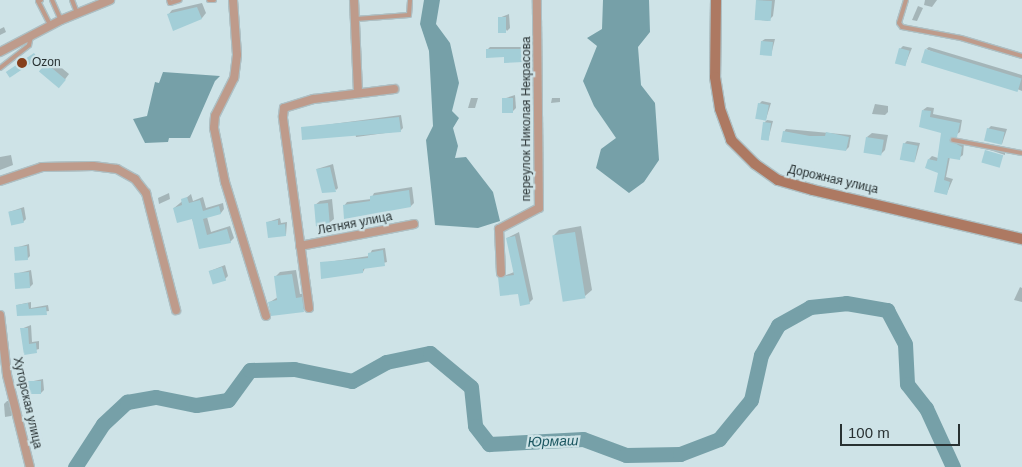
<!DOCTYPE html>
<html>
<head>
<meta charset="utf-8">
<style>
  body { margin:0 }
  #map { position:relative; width:1022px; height:467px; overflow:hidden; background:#cee3e7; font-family:Helvetica,sans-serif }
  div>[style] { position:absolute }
  .water>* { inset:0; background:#76a0a8 }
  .shadow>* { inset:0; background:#0003 }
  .river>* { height:15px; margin:-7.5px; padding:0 7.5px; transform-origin:7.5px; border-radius:7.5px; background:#76a0a8 }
  .building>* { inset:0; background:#a3ced7; transform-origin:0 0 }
  .roads { filter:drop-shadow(1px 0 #adbfc3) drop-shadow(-1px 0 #adbfc3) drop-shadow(0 1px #adbfc3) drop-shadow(0 -1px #adbfc3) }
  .lane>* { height:4px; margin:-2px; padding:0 2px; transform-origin:2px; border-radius:2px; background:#be9b8b }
  .street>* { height:8px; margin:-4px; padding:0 4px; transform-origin:4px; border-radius:4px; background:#be9b8b }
  .secondary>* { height:10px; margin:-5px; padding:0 5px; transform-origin:5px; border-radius:5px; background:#ad7962 }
  .dots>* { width:14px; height:14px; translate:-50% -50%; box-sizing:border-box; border:2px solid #cee3e7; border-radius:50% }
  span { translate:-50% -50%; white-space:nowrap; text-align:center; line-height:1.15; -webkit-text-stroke:4.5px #cee3e7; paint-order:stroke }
  .poi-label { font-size:12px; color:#283132 }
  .left { translate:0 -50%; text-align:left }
  .street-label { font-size:12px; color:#283132 }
  .water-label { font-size:14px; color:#1c5761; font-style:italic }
  .scale { position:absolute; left:840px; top:424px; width:120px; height:22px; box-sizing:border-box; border:2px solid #283132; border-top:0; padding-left:6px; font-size:15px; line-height:18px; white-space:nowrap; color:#283132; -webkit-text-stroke:4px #cee3e7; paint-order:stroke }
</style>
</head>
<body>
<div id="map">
  <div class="water">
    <i style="clip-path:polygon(424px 0,440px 0,436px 24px,450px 43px,459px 83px,452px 111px,459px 118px,453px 128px,458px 146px,455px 158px,466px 157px,493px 192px,500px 221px,478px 228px,435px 225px,426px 140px,433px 126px,429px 51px,420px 24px)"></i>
    <i style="clip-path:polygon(603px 0,649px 0,650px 32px,638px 47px,641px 85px,655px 103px,659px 160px,644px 182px,629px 193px,596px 168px,601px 149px,616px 138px,594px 106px,583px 81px,597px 46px,587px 38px,602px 29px)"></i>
    <i style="clip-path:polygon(163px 72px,220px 76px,215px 81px,190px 138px,169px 138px,168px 142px,145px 143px,133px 119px,147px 116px,155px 82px,159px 83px)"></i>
  </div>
  <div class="shadow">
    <i style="clip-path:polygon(757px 0,775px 0,773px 16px,768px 21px,755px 19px)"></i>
    <i style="clip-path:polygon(925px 0,937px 0,932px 7px,924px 5px)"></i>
    <i style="clip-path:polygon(202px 3px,206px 13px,202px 18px,174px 29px,168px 15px,172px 10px)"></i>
    <i style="clip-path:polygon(918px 6px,923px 8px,917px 21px,912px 20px)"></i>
    <i style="clip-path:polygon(509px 14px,510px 28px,507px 31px,499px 18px)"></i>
    <i style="clip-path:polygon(4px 27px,6px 32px,0 35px,0 29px)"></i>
    <i style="clip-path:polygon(765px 39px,775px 39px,771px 55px,762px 41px)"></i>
    <i style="clip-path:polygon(903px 46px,912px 48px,905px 65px,900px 49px)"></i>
    <i style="clip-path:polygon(490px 47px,525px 47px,525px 58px,522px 61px,487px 50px)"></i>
    <i style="clip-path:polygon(929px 47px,1022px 75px,1022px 91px,926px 49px)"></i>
    <i style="clip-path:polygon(51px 59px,69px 74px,63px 82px,40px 71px)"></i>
    <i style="clip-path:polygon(515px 95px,516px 108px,513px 111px,503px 99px)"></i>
    <i style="clip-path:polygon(471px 98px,478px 98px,475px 108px,468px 108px)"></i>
    <i style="clip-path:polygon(552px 98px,560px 98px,560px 102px,551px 103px)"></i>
    <i style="clip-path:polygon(762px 101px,771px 103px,766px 119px,759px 104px)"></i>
    <i style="clip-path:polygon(875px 104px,888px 106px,888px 112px,885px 115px,872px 114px)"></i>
    <i style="clip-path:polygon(927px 107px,934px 108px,933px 114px,962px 120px,960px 132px,953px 137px,964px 143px,963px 155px,959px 158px,950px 157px,946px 177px,953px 179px,947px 193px,939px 172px,929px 159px,932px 156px,938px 158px,943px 132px,923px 110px)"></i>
    <i style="clip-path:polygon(401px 115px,403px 128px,400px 131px,356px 137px,355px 132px,302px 128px)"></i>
    <i style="clip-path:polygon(767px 120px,773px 121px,768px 140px,764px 123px)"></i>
    <i style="clip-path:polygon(991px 126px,1007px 129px,1002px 144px,988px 129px)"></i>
    <i style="clip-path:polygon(786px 129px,851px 135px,849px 147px,846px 150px,784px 132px)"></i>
    <i style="clip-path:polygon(872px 133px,888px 135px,885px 150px,881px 154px,867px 137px)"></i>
    <i style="clip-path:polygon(907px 141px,920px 143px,915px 161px,904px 144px)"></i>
    <i style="clip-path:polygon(989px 148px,1005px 153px,1005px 155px,987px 149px)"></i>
    <i style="clip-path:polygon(11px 155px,13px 165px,0 170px,0 157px)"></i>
    <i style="clip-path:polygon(333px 164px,338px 188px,336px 190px,317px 169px)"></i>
    <i style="clip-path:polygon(412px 187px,414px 203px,411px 206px,344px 206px,347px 202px,371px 199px,374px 193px)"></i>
    <i style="clip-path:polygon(169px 193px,170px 199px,159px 204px,158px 198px)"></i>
    <i style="clip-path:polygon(191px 194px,193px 201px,203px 197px,206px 208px,223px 203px,224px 209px,221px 213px,207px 217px,211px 232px,230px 226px,234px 238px,230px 242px,200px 247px,192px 218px,174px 208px)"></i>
    <i style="clip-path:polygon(332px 199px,334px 219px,329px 223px,315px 205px,320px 201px)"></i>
    <i style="clip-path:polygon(24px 207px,26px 219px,23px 222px,9px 212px)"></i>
    <i style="clip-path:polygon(280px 218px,281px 223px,287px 222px,286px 235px,268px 222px)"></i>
    <i style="clip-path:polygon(581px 226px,592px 290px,585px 296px,553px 236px,559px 230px)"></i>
    <i style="clip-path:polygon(519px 232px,533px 299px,529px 303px,499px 278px,514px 272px,507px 238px)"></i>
    <i style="clip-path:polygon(29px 244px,30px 256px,27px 259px,15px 248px)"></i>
    <i style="clip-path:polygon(385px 248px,387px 262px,365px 268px,363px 272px,321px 263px,369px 256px,372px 250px)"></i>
    <i style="clip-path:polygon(225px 265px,228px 276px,225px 279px,210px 271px)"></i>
    <i style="clip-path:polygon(31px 270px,33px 284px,30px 287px,15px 274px)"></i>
    <i style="clip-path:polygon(296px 270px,300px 294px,306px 293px,308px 306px,303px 310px,270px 302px,278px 297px,275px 277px,280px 272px)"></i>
    <i style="clip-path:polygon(1020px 287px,1022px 288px,1022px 302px,1014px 300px)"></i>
    <i style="clip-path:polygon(31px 302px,31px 308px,48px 305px,49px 311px,18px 315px,17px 305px)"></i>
    <i style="clip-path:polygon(31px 325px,32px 342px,39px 341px,39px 349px,25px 353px,21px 329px)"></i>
    <i style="clip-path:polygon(43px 379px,44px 390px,41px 393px,29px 382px)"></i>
    <i style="clip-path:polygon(7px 401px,11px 401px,14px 413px,11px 416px,5px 417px,4px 404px)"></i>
  </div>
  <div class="river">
    <i style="left:75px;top:467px;width:51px;rotate:-56.9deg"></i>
    <i style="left:103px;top:424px;width:33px;rotate:-43deg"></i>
    <i style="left:127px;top:402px;width:29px;rotate:-10deg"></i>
    <i style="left:156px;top:397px;width:41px;rotate:11.3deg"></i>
    <i style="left:196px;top:405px;width:32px;rotate:-9deg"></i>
    <i style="left:228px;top:400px;width:37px;rotate:-54deg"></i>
    <i style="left:250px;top:370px;width:44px;rotate:-1.3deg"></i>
    <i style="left:294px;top:369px;width:59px;rotate:11.7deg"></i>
    <i style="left:352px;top:381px;width:39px;rotate:-29deg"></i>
    <i style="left:386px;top:362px;width:45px;rotate:-11.6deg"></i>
    <i style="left:430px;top:353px;width:53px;rotate:39.7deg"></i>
    <i style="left:471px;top:387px;width:39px;rotate:84deg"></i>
    <i style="left:475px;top:426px;width:23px;rotate:52deg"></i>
    <i style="left:489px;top:444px;width:94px;rotate:-3deg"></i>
    <i style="left:583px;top:439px;width:46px;rotate:20.4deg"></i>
    <i style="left:626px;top:455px;width:54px;rotate:-1.1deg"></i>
    <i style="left:680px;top:454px;width:42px;rotate:-21deg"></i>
    <i style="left:719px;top:439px;width:50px;rotate:-50.6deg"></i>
    <i style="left:751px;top:400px;width:46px;rotate:-77.5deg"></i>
    <i style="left:761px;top:355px;width:34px;rotate:-60deg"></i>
    <i style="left:778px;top:325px;width:37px;rotate:-29deg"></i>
    <i style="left:810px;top:307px;width:36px;rotate:-6deg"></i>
    <i style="left:846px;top:303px;width:42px;rotate:9.7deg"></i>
    <i style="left:887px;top:310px;width:38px;rotate:62deg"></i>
    <i style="left:905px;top:344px;width:40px;rotate:87.1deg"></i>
    <i style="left:907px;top:384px;width:31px;rotate:52deg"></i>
    <i style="left:926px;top:408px;width:65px;rotate:65.4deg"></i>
  </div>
  <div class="building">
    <i style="left:756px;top:0;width:16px;height:20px;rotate:4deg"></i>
    <i style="clip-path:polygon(197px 7px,202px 19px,173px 31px,167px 14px)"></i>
    <i style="left:498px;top:17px;width:8px;height:16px"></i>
    <i style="left:761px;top:41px;width:12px;height:14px;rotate:5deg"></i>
    <i style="left:899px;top:48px;width:11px;height:16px;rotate:15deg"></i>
    <i style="clip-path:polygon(486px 49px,522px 49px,523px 62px,504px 63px,504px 57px,486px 58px)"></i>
    <i style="left:925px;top:49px;width:101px;height:14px;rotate:17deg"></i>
    <i style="left:34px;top:53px;width:7px;height:34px;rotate:56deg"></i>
    <i style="left:46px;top:63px;width:26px;height:11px;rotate:40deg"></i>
    <i style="left:502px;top:98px;width:11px;height:15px"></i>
    <i style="left:758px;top:103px;width:11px;height:16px;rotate:10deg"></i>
    <i style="clip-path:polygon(922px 110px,931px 111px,930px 117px,960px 123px,957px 137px,949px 140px,962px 147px,960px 160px,948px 158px,944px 180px,950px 182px,947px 195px,934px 192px,938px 173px,925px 168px,928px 159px,937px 161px,941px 133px,919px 127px)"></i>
    <i style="clip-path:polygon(399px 117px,401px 132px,302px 140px,301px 127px)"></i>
    <i style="left:763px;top:122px;width:8px;height:18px;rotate:7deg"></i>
    <i style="left:987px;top:128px;width:18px;height:13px;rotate:13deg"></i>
    <i style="clip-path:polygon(783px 131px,810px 136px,825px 136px,826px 132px,849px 137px,846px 151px,781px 142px)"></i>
    <i style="left:866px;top:137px;width:18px;height:16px;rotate:9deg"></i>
    <i style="left:903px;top:143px;width:15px;height:17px;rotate:11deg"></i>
    <i style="left:985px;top:150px;width:19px;height:13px;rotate:16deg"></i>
    <i style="clip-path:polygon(330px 167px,336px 192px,322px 193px,316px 169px)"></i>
    <i style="clip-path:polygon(409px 190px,411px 207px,344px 219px,343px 205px,370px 201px,370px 196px)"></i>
    <i style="clip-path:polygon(187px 197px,189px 203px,200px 200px,203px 211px,219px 206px,221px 214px,203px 219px,207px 235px,227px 229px,231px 243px,199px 249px,192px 219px,177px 223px,173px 208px,182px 205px,181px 199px)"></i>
    <i style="left:328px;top:203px;width:22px;height:14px;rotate:85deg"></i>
    <i style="left:21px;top:209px;width:14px;height:13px;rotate:78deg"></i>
    <i style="clip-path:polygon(278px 220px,278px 225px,285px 224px,286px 236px,268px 238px,266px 222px)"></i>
    <i style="left:575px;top:232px;width:67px;height:23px;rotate:81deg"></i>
    <i style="clip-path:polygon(515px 236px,530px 304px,520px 306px,518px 294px,500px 296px,498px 277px,514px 275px,506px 238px)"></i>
    <i style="left:27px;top:246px;width:14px;height:13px;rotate:86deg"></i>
    <i style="clip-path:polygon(383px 250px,385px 266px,363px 269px,363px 273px,321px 279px,320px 262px,368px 258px,368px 253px)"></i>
    <i style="left:222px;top:267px;width:14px;height:14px;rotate:73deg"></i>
    <i style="left:29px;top:272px;width:16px;height:15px;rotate:86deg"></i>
    <i style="clip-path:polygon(292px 274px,296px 298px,302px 297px,304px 312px,271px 316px,268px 302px,277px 300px,274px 276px)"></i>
    <i style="clip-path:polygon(28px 303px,29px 309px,46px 307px,47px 315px,17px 316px,16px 305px)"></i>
    <i style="clip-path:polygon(20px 328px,28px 328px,29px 344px,36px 343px,37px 353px,24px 355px)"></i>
    <i style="left:41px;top:381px;width:13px;height:13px;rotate:90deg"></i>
  </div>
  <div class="roads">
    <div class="lane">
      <i style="left:41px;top:0;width:3px;rotate:162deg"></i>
      <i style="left:38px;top:1px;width:27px;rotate:63deg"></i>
      <i style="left:52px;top:0;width:22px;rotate:66deg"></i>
      <i style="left:72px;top:0;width:14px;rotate:69deg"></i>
      <i style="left:169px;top:0;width:3px;rotate:72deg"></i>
      <i style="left:170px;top:3px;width:10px;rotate:-17deg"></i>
      <i style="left:209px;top:0;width:5px"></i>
      <i style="left:906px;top:0;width:24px;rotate:107deg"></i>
      <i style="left:899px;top:23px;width:5px;rotate:53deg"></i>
      <i style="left:902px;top:27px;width:60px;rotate:10.6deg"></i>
      <i style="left:961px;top:38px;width:64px;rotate:16.4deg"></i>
      <i style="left:356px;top:19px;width:53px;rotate:-4.3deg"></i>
      <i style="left:409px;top:15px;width:15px;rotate:-86deg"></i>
      <i style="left:0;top:68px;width:37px;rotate:-38deg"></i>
      <i style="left:29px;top:45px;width:9px;rotate:-77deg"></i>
      <i style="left:953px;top:140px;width:70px;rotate:10.7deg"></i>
    </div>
    <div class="street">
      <i style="left:233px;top:0;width:55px;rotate:85.8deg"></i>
      <i style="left:237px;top:55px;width:23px;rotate:97deg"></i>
      <i style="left:234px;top:78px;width:42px;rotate:116.6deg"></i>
      <i style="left:215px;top:116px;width:12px;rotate:95deg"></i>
      <i style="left:214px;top:128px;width:55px;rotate:78.5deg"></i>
      <i style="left:225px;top:182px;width:140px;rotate:73deg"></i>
      <i style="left:354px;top:0;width:93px;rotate:87.5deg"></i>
      <i style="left:0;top:52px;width:69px;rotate:-27.7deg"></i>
      <i style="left:61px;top:20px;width:53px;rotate:-22.2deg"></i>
      <i style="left:0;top:181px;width:44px;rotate:-18.4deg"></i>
      <i style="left:42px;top:167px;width:51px;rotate:-1.1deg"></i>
      <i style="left:93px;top:166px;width:24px;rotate:7deg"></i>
      <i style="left:117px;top:169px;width:21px;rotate:29deg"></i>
      <i style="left:135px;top:179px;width:18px;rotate:52deg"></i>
      <i style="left:146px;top:193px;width:121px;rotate:75.6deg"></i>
      <i style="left:300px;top:246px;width:116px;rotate:-10.9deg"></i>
      <i style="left:501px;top:273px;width:44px;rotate:-92.6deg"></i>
      <i style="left:499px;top:229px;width:45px;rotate:-27.7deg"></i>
      <i style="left:539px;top:208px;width:208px;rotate:-90.6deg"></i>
      <i style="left:309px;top:308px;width:193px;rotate:-97.8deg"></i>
      <i style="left:283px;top:117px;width:9px;rotate:-84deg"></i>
      <i style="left:284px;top:108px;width:31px;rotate:-17deg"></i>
      <i style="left:314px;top:99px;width:81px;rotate:-7.1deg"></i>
      <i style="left:0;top:315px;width:60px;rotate:83.3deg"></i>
      <i style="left:7px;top:375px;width:95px;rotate:76deg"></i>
    </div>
    <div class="secondary">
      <i style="left:716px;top:0;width:77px;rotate:90.7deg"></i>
      <i style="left:715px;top:77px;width:32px;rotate:81deg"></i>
      <i style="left:720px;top:109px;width:33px;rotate:70deg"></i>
      <i style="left:731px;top:140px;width:34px;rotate:45deg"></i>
      <i style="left:755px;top:164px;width:28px;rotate:35deg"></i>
      <i style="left:778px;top:180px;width:36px;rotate:16deg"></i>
      <i style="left:813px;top:190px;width:215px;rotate:13.2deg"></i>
    </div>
  </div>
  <div class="dots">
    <i style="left:22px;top:63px;background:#863f1b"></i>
  </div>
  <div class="poi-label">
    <span class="left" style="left:32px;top:63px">Ozon</span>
  </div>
  <div class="street-label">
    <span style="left:527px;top:119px;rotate:-90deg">переулок Николая Некрасова</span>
    <span style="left:833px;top:180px;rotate:13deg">Дорожная улица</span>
    <span style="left:355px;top:224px;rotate:-11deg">Летняя улица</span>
    <span style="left:27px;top:403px;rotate:77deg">Хуторская улица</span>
  </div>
  <div class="water-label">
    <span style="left:553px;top:441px;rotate:-2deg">Юрмаш</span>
  </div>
  <div class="scale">100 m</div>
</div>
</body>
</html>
